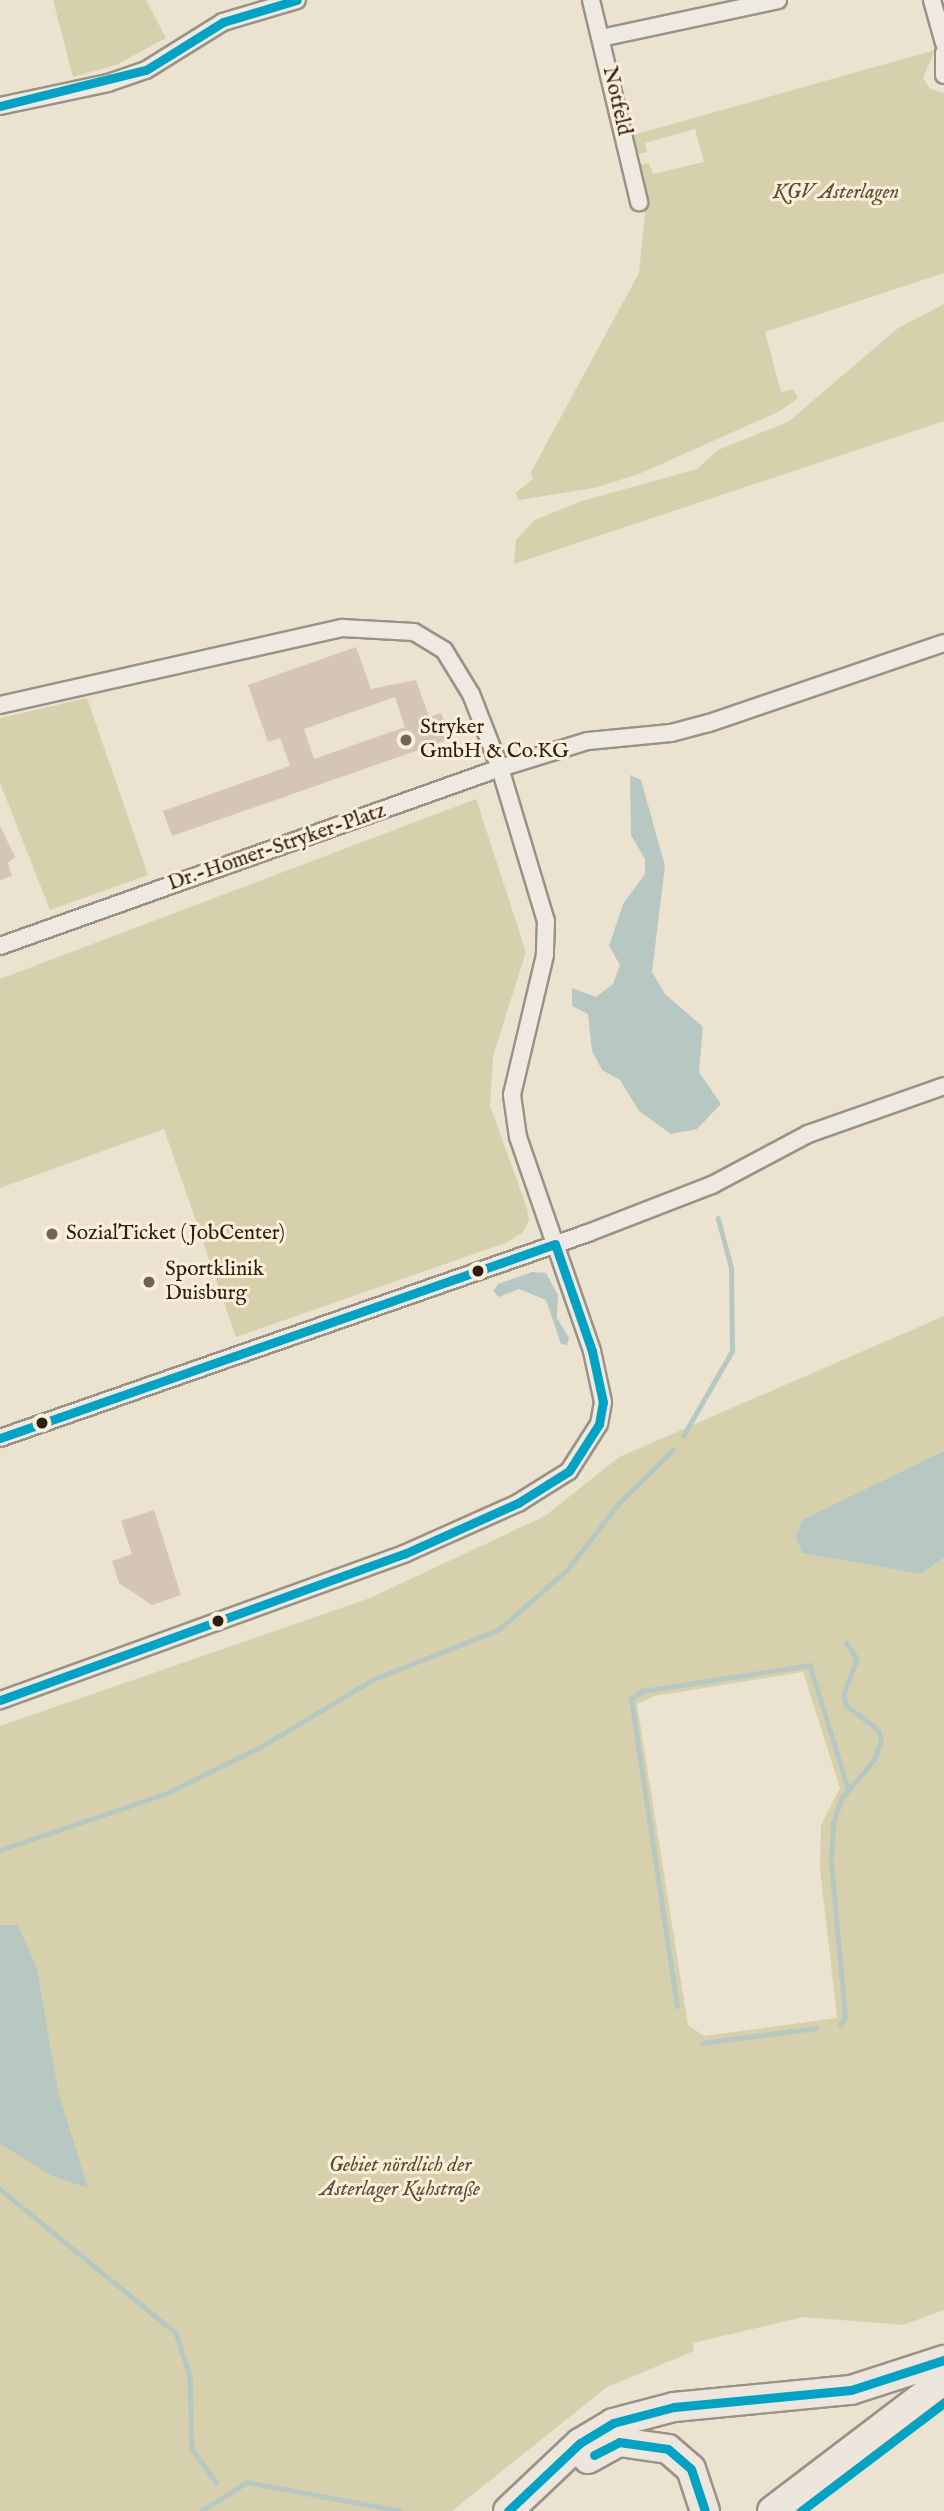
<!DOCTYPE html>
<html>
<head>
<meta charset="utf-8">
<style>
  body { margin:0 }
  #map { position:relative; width:944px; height:2511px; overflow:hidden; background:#ebe2d0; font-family:"IM FELL English",serif }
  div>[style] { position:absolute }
  .green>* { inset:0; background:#d6d1ac }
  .water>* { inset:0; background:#b7c8c3 }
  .stream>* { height:4.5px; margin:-2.25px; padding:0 2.25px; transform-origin:2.25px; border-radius:2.25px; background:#b7c8c3 }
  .building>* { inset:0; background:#d4c5b7 }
  .roads { filter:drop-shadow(2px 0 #999286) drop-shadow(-2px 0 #999286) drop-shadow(0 2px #999286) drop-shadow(0 -2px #999286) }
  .minor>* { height:16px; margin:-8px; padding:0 8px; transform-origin:8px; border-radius:8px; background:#eeeae1 }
  .motorway>* { height:28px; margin:-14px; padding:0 14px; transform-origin:14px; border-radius:14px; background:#ece6dc }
  .bus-1>* { height:9px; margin:-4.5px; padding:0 4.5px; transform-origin:4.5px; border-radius:4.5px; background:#02a2c5 }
  .dots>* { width:19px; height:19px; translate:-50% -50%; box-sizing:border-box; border:4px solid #faefd9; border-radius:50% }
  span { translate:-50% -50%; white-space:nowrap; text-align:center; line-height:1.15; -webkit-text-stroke:6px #faefd9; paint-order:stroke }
  .street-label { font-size:21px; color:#2d1d14 }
  .park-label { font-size:21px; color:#5a4f39; font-style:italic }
  .poi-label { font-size:21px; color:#2d1d14 }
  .left { translate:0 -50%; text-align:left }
</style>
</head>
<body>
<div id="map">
  <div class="green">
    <i style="clip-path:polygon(53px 0,146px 0,166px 38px,116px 65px,73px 77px)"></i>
    <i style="clip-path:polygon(935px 50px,923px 78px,930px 89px,944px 93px,944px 273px,765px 332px,781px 392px,793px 389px,798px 398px,780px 411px,639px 474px,594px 488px,519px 500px,515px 493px,533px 479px,531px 472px,639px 273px,645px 213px,636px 166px,649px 163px,653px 174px,704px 162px,695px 129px,645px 143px,647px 152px,633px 155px,630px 136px)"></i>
    <i style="clip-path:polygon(944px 304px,944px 421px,514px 564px,516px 540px,535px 520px,582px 501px,697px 469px,718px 450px,788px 422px,898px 328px)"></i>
    <i style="clip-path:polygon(87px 698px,148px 875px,50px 910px,0 783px,0 718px)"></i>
    <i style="clip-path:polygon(476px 799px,526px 952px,493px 1056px,490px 1106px,527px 1208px,529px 1221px,523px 1232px,508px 1242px,236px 1337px,164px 1129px,0 1188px,0 979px)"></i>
    <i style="clip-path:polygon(evenodd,944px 1316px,944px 1451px,905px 1471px,802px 1553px,920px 1574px,944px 1558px,944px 2310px,903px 2325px,803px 2317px,693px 2343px,694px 2351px,607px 2387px,452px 2511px,0 2511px,0 1726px,370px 1598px,545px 1516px,619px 1457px,944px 1316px,803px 1672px,840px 1788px,821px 1825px,820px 1868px,837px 2018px,704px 2036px,688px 2025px,637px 1704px,655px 1696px,803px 1672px)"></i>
  </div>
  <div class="water">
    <i style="clip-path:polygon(630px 775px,641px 780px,665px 866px,652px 972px,665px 994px,703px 1027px,699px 1072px,721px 1104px,697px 1129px,671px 1134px,639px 1111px,620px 1080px,602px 1070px,592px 1051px,588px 1014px,572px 1006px,572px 988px,596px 997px,613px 984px,620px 965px,609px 946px,623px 904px,645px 874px,645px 859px,631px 835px)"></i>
    <i style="clip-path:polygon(532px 1272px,546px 1273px,558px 1295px,557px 1318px,569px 1338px,567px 1345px,561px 1344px,546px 1300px,519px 1289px,499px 1297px,493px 1291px,498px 1284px)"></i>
    <i style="clip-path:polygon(944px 1451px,944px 1558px,920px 1574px,802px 1553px,796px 1536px,802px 1520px)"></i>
    <i style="clip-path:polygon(0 1925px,18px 1925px,37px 1969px,58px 2091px,88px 2188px,50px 2175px,0 2144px)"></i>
  </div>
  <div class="stream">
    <i style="left:683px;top:1436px;width:98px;rotate:-60deg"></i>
    <i style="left:732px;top:1351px;width:83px;rotate:-90.7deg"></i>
    <i style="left:731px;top:1268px;width:51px;rotate:-104.9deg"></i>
    <i style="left:0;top:1850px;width:176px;rotate:-18.8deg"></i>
    <i style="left:167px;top:1793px;width:108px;rotate:-26.3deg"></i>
    <i style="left:264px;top:1745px;width:128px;rotate:-31deg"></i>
    <i style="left:374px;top:1679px;width:133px;rotate:-21.6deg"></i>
    <i style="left:498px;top:1630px;width:91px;rotate:-41deg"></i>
    <i style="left:567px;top:1570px;width:85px;rotate:-52.2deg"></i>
    <i style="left:619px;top:1503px;width:76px;rotate:-44.5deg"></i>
    <i style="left:677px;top:2007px;width:311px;rotate:-98.5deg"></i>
    <i style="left:631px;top:1699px;width:14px;rotate:-36deg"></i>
    <i style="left:642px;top:1691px;width:170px;rotate:-8.8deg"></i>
    <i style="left:810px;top:1665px;width:129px;rotate:72.8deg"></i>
    <i style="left:840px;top:2025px;width:9px;rotate:-58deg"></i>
    <i style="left:845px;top:2017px;width:155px;rotate:-95.2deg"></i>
    <i style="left:831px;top:1863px;width:39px;rotate:-87deg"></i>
    <i style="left:833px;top:1824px;width:26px;rotate:-72deg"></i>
    <i style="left:841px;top:1799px;width:51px;rotate:-49.8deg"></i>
    <i style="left:874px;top:1760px;width:21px;rotate:-71deg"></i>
    <i style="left:881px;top:1740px;width:10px;rotate:-107deg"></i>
    <i style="left:878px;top:1730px;width:40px;rotate:-143deg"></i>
    <i style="left:846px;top:1706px;width:11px;rotate:-105deg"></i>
    <i style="left:843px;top:1695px;width:39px;rotate:-69deg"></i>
    <i style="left:857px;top:1659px;width:19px;rotate:-125deg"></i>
    <i style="left:702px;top:2043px;width:115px;rotate:-7.5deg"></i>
    <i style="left:0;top:2189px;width:227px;rotate:39.3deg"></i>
    <i style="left:176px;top:2333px;width:45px;rotate:72deg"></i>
    <i style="left:190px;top:2376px;width:73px;rotate:88.4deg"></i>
    <i style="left:192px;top:2449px;width:41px;rotate:54deg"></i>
    <i style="left:201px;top:2511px;width:54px;rotate:-32.2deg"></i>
    <i style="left:247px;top:2482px;width:156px;rotate:10.7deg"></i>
  </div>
  <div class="building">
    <i style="clip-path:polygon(evenodd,356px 647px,371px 689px,416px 680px,429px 717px,441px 713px,450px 739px,172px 836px,163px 811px,290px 766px,280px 738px,268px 742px,248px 685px,356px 647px,395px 697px,405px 727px,314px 759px,304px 729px,395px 697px)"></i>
    <i style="clip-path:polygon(0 826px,15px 857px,8px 863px,12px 876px,0 880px)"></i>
    <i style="clip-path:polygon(154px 1510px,181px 1595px,152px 1605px,119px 1583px,112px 1561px,132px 1554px,121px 1521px)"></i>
  </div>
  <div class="roads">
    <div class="minor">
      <i style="left:591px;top:0;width:208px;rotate:76.6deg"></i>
      <i style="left:932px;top:0;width:45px;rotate:74.4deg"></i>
      <i style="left:601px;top:38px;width:181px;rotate:-12.1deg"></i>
      <i style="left:944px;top:53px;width:22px;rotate:90deg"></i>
      <i style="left:0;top:106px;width:110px;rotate:-12deg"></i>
      <i style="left:108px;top:83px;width:40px;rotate:-18.9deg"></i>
      <i style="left:146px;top:70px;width:91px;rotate:-31.9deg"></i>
      <i style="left:223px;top:22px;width:77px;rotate:-16.6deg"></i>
      <i style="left:0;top:705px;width:351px;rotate:-12.7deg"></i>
      <i style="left:342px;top:628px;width:72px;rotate:3.2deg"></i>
      <i style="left:414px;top:632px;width:35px;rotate:31deg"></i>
      <i style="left:444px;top:650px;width:52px;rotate:58.5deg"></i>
      <i style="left:471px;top:694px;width:79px;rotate:68.6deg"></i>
      <i style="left:500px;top:768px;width:160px;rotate:73.3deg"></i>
      <i style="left:546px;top:921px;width:34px;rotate:92deg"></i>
      <i style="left:545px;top:955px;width:144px;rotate:103.3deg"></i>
      <i style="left:512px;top:1095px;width:42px;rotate:81.9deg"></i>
      <i style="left:518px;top:1137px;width:226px;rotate:70.9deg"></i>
      <i style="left:592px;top:1351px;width:52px;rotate:77.8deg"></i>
      <i style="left:603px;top:1402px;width:22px;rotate:100deg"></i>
      <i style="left:599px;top:1424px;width:56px;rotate:122.6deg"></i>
      <i style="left:569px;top:1471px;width:60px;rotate:147.9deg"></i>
      <i style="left:518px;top:1503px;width:125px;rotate:155.9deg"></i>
      <i style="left:404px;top:1554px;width:430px;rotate:160.1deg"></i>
      <i style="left:0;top:946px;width:531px;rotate:-19.6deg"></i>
      <i style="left:500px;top:768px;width:92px;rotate:-17.1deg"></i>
      <i style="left:588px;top:741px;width:83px;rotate:-5.5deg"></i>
      <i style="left:671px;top:733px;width:39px;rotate:-15deg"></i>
      <i style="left:709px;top:723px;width:248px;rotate:-18.8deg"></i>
      <i style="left:0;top:1438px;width:623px;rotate:-19.22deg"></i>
      <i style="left:588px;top:1233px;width:133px;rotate:-21.2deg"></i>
      <i style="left:712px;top:1185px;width:109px;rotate:-28deg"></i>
      <i style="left:808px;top:1134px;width:144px;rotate:-19.4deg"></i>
    </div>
    <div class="motorway">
      <i style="left:588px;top:2459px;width:35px;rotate:-29deg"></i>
      <i style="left:619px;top:2442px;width:49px;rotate:8.1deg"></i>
      <i style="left:668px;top:2449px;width:30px;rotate:41deg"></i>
      <i style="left:691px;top:2469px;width:44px;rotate:71.6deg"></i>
      <i style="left:508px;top:2511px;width:99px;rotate:-43.4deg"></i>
      <i style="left:580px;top:2443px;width:39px;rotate:-31deg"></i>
      <i style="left:613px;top:2423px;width:63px;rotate:-14.7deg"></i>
      <i style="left:674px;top:2407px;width:178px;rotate:-5.5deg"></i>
      <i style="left:851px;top:2390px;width:98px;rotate:-17.9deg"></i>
      <i style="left:772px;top:2511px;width:216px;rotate:-37.3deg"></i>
    </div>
  </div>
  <div class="bus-1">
    <i style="left:0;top:106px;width:150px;rotate:-13.9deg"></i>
    <i style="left:146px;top:70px;width:91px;rotate:-31.9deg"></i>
    <i style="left:223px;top:22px;width:77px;rotate:-16.6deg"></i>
    <i style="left:0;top:1438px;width:588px;rotate:-19.27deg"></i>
    <i style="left:0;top:1700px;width:430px;rotate:-19.9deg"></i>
    <i style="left:404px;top:1554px;width:125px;rotate:-24.1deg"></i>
    <i style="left:518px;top:1503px;width:60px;rotate:-32.1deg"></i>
    <i style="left:569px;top:1471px;width:56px;rotate:-57.4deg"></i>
    <i style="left:599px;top:1424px;width:22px;rotate:-80deg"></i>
    <i style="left:603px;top:1402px;width:52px;rotate:-102.2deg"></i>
    <i style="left:592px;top:1351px;width:113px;rotate:-109.1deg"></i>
    <i style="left:594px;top:2455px;width:28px;rotate:-27deg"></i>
    <i style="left:619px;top:2442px;width:49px;rotate:8.1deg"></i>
    <i style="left:668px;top:2449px;width:30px;rotate:41deg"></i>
    <i style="left:691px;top:2469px;width:44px;rotate:71.6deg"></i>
    <i style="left:508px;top:2511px;width:99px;rotate:-43.4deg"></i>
    <i style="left:580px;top:2443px;width:39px;rotate:-31deg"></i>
    <i style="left:613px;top:2423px;width:63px;rotate:-14.7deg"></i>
    <i style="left:674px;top:2407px;width:178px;rotate:-5.5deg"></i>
    <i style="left:851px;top:2390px;width:98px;rotate:-17.9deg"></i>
    <i style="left:801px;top:2511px;width:179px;rotate:-37.1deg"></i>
  </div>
  <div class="dots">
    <i style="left:406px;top:740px;background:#706256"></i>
    <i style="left:52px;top:1234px;background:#706256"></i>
    <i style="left:478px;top:1271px;background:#2d1d14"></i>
    <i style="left:149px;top:1282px;background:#706256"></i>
    <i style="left:42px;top:1423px;background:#2d1d14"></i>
    <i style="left:218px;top:1621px;background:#2d1d14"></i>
  </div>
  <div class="street-label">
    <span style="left:616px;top:101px;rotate:77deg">Notfeld</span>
    <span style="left:277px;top:848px;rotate:-19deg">Dr.-Homer-Stryker-Platz</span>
  </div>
  <div class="park-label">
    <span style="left:836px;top:193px">KGV Asterlagen</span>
    <span style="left:400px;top:2178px">Gebiet nördlich der<br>Asterlager Kuhstraße</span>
  </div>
  <div class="poi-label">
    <span class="left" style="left:420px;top:740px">Stryker<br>GmbH &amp; Co.KG</span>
    <span class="left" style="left:66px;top:1234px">SozialTicket (JobCenter)</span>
    <span class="left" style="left:165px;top:1282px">Sportklinik<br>Duisburg</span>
  </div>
</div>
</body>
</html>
